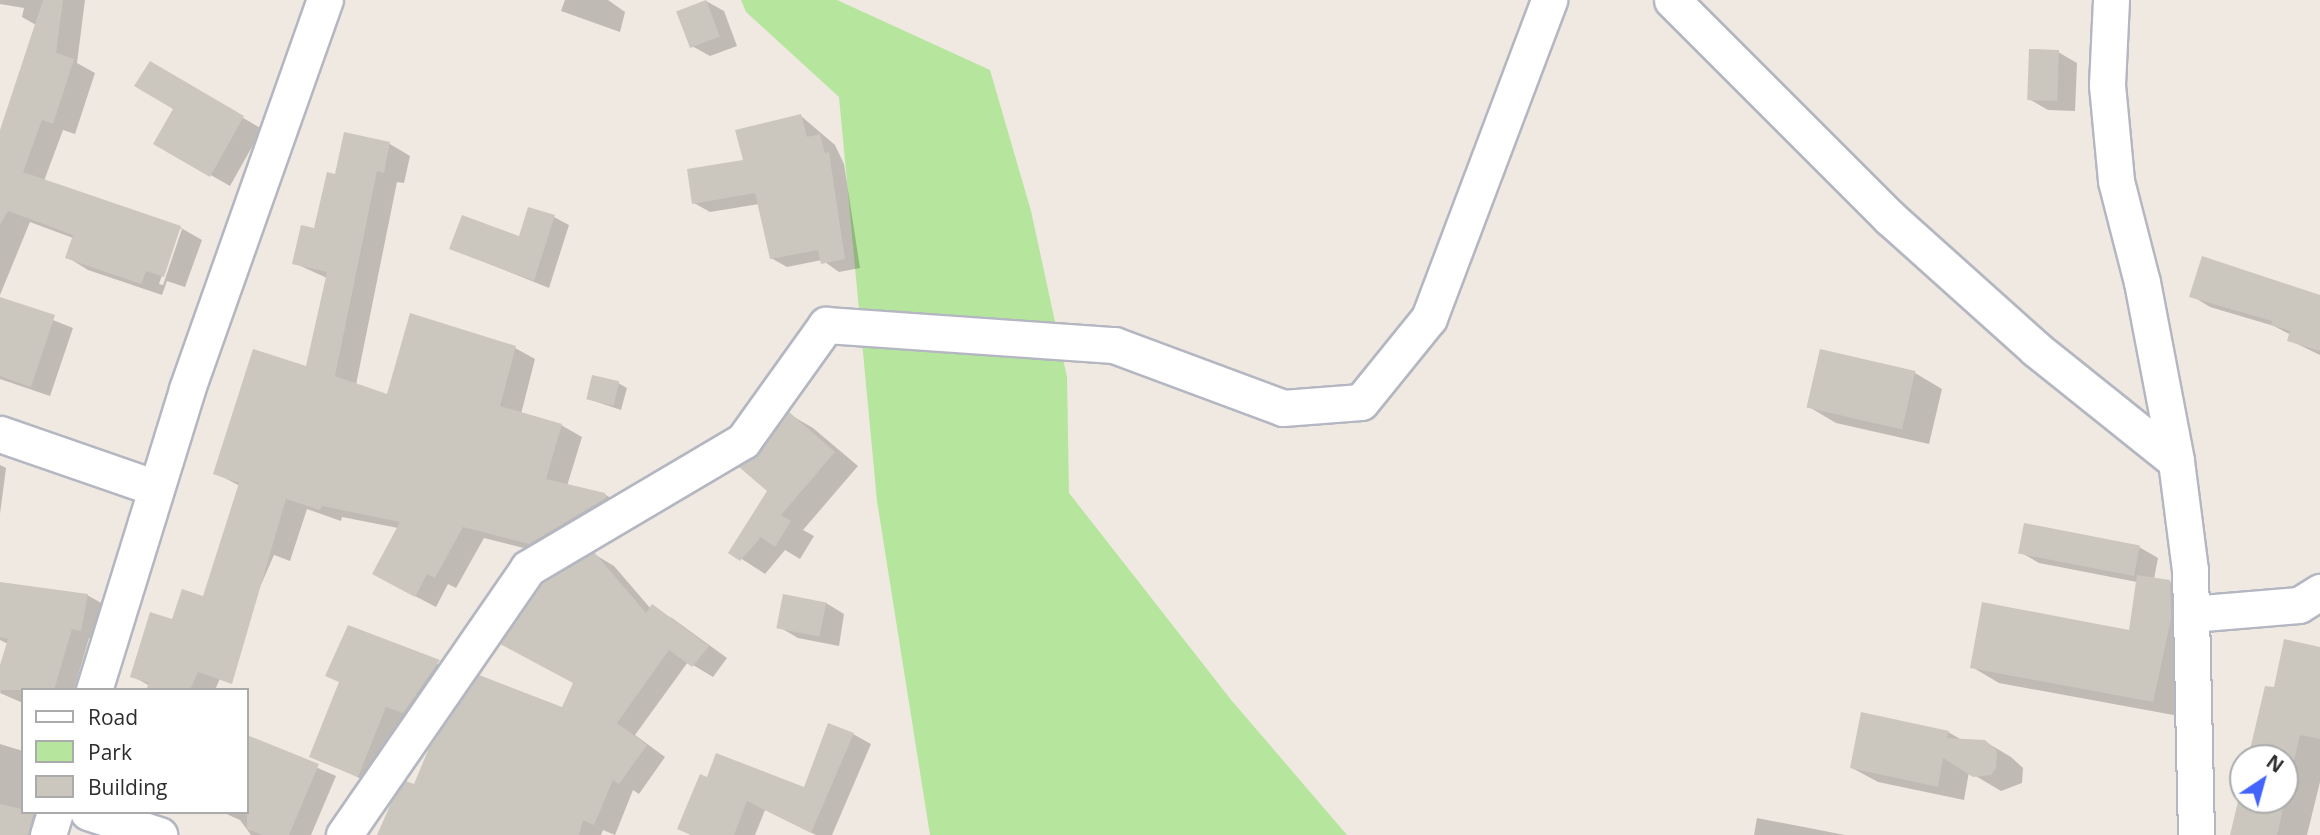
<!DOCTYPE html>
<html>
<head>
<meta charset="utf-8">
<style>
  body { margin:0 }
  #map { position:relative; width:2320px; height:835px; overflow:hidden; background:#efe9e1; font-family:"Open Sans",sans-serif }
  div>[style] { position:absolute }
  .green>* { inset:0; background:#b6e59e }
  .shadow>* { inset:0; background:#0003 }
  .building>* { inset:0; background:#cbc7bf; transform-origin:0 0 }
  .roads { filter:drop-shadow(2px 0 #b4b7c1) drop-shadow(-2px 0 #b4b7c1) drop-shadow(0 2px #b4b7c1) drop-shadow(0 -2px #b4b7c1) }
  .minor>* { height:35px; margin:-17.5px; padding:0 17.5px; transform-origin:17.5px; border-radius:17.5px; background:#fff }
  span { translate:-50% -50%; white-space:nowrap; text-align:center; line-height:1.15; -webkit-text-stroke:6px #fff; paint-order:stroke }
  .legend { position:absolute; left:21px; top:688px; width:228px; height:126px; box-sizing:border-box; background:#fff; border:2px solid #ababab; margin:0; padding:9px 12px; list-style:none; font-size:21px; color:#2e2e2e }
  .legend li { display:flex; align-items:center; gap:14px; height:35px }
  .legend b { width:35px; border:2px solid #ababab }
  .north { position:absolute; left:2229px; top:744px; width:70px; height:70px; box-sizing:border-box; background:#fff; border:2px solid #ababab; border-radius:50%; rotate:36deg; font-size:19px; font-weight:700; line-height:28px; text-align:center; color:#2e2e2e }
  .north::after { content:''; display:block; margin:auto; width:24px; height:32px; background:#4264fb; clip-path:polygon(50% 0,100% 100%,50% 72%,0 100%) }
</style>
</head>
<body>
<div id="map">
  <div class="green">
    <i style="clip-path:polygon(741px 0,837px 0,990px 70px,1031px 211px,1067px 377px,1069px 493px,1232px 701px,1347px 835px,930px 835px,877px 501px,839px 97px,746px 12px)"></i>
  </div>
  <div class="shadow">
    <i style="clip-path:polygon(evenodd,0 0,85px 0,77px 63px,95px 73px,75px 134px,63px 130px,44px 181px,181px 228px,202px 240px,185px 287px,167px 281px,162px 295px,88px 270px,67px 257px,73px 238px,30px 222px,0 295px,0 136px,36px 25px,22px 17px,24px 8px,0 4px,0 0,178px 229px,182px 229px,163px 285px,159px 284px,178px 229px)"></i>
    <i style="clip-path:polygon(565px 0,608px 0,625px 12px,620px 32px,561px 11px)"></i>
    <i style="clip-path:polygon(706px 1px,724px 11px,737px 46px,710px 56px,692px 46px)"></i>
    <i style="clip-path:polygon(2058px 52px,2077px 63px,2075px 111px,2048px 110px,2029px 99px)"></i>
    <i style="clip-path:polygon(150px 63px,262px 129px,230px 186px,155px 143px,175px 109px)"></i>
    <i style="clip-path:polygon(801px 116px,835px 145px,844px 164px,860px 268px,839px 272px,822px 260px,787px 267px,771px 258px,759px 204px,710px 212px,694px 203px)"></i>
    <i style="clip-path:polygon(346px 134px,390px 144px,410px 156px,404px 183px,397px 182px,356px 385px,388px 396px,515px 348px,535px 359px,521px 414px,561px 425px,582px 437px,567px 486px,604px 494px,625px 506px,551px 555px,484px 538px,456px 588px,448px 584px,436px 607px,394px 585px,398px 528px,342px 517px,341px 521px,307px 509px,290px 561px,274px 555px,215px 690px,148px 690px,150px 686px,132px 676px,173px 621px,204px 598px,240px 486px,215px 473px,307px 369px,327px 278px,294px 263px,315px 230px,337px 176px)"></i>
    <i style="clip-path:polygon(554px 217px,569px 225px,549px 288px,452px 249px,520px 238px)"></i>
    <i style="clip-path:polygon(2203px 258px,2320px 297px,2320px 355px,2289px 340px,2291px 335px,2274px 326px,2210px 307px,2192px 296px)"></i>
    <i style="clip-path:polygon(0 299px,73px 328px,50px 396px,0 379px)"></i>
    <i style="clip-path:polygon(1821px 351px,1915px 373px,1942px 389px,1929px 444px,1836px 423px,1809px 407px)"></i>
    <i style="clip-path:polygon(618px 383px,627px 388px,621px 410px,588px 399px)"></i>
    <i style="clip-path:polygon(789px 414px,813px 428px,858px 466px,803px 530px,814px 536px,800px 559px,785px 550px,765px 574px,731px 552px,769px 490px,760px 454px)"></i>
    <i style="clip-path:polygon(0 465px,6px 468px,0 514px)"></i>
    <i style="clip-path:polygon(2139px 547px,2158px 558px,2154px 579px,2170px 582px,2196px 597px,2179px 716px,1999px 683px,1972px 667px,2131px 632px,2137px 582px,2039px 563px,2020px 552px)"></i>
    <i style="clip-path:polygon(594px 554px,614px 566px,651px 609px,672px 618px,727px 658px,713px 677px,688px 662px,635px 735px,665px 757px,639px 794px,633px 790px,615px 835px,603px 830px,601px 835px,379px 835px,414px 786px,563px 709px,575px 683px)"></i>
    <i style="clip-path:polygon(0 584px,87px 595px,105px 605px,98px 640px,89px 638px,74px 690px,23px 690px,23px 703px,0 693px,8px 644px,0 640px)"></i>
    <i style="clip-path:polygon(826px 603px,844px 614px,839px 646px,798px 638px,779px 627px)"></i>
    <i style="clip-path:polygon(349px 627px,458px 672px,377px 786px,311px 756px,341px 683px)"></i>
    <i style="clip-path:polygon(2320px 648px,2320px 782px,2307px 835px,2232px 835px,2243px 788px,2243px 800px,2285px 800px,2285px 758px,2250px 758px)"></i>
    <i style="clip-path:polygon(1948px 732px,1962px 740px,1984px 741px,2011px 757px,2023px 768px,2022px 783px,2001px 791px,1969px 772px,1964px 800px,1878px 782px,1852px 768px)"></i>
    <i style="clip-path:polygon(853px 734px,871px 744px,832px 835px,816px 835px,765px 810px,755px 835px,691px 835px,680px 828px,708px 779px,805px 789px)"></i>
    <i style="clip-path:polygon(247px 737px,336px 776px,311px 835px,251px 835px,240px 820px,222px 812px,247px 812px)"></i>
    <i style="clip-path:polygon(0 744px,23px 751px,23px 812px,34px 812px,55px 824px,53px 835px,0 835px)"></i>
    <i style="clip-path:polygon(1757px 818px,1845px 835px,1754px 835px)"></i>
  </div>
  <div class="building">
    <i style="clip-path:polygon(43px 0,63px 0,56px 53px,74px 59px,53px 124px,42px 120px,23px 172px,181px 226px,164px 277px,146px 271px,141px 284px,65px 258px,73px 235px,8px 211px,0 225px,0 130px)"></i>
    <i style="left:706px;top:0;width:39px;height:32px;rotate:69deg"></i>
    <i style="left:2029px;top:49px;width:30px;height:51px;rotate:2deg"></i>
    <i style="clip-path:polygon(150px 61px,244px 116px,210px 177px,153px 144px,173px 109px,134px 86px)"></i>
    <i style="clip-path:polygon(801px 114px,807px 137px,820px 134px,825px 153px,829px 152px,845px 259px,821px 264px,818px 250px,770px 259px,755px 193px,692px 204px,687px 169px,743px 160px,735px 130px)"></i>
    <i style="clip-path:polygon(344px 132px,390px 142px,384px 173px,377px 171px,335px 376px,387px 394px,410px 313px,516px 346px,500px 406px,562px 424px,546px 479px,605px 493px,606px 498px,529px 544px,463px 527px,435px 578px,427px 574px,415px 597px,372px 574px,400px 522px,322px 506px,320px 510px,286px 499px,232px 684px,198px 672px,190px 690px,146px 690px,149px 683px,130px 677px,150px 612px,172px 619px,182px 589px,203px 596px,239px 483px,213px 474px,253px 349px,306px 366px,327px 272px,292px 264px,301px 225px,314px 228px,327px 172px,335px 174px)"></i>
    <i style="clip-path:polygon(528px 207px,555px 215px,534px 281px,449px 249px,462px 215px,519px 236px)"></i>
    <i style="clip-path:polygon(2202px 256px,2320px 295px,2320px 351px,2287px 341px,2290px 331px,2271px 325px,2272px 321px,2189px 297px)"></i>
    <i style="clip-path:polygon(0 297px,55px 315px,31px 387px,0 376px)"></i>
    <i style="left:1820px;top:349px;width:98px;height:60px;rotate:13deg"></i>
    <i style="left:592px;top:375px;width:28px;height:25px;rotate:13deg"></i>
    <i style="clip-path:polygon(789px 412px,835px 452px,781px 515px,791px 521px,775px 547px,761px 537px,740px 561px,728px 553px,767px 491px,739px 467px,759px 453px)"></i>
    <i style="left:2024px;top:523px;width:118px;height:31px;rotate:11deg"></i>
    <i style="clip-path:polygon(594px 552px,646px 613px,652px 604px,709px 646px,692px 667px,669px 650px,617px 723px,647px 745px,619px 784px,613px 780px,594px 825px,583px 820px,579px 835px,377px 835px,392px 801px,406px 781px,414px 784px,429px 748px,479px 675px,562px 707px,573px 683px,500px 644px,542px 583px)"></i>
    <i style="clip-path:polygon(2137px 575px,2170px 580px,2171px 619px,2153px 702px,1970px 668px,1982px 602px,2129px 630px)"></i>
    <i style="clip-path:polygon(0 582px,88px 594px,81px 631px,72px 629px,54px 690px,0 690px,0 665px,8px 639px,0 637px)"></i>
    <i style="left:783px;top:594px;width:44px;height:35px;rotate:11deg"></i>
    <i style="clip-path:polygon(348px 625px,440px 660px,403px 713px,386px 707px,358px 777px,309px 757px,339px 682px,325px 676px)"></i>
    <i style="clip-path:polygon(2284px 639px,2320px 647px,2320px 739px,2300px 735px,2285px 799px,2285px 758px,2248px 758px,2265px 686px,2274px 687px)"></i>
    <i style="clip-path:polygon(1861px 712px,1949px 731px,1947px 738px,1985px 740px,1997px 751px,1996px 768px,1991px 775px,1973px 777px,1943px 758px,1938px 787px,1850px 768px)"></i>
    <i style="clip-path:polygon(828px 723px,854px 733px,811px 833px,747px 801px,734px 835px,691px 835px,677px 829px,700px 774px,707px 777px,716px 753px,804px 787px)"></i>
    <i style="clip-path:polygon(247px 735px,319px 764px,289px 835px,262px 835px,247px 829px)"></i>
    <i style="clip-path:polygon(2243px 780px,2243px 800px,2285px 800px,2277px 835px,2230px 835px)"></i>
    <i style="clip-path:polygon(0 804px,34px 812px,28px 835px,0 835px)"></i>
  </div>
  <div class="roads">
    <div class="minor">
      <i style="left:1672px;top:0;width:308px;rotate:45deg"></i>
      <i style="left:1890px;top:218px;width:196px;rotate:41.9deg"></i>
      <i style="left:2036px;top:349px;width:179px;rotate:38.7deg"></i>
      <i style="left:2111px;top:0;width:85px;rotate:92.7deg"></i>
      <i style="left:2107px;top:85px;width:96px;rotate:84.6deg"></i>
      <i style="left:2116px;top:181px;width:104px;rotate:75.6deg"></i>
      <i style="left:2142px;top:282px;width:182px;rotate:79.2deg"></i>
      <i style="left:2176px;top:461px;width:110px;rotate:82.7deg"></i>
      <i style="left:2190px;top:570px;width:265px;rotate:88.7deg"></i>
      <i style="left:0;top:434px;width:165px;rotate:19.1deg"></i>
      <i style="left:2191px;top:614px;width:108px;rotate:-4.8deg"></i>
      <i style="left:2299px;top:605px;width:25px;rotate:-32deg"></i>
      <i style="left:94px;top:690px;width:315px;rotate:-72.8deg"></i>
      <i style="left:187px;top:389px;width:413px;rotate:-70.5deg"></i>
      <i style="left:88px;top:812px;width:75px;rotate:17.9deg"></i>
      <i style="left:48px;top:835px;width:24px;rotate:-73deg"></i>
      <i style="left:344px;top:835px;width:324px;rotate:-55.4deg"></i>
      <i style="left:528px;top:568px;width:250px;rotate:-30.6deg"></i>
      <i style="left:743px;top:441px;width:143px;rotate:-54.4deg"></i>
      <i style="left:826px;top:325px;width:289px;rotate:4deg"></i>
      <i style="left:1114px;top:345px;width:180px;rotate:20.4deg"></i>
      <i style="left:1283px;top:408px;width:78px;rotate:-4.4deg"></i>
      <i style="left:1361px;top:402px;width:108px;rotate:-51deg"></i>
      <i style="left:1429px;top:318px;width:340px;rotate:-69.3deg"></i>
    </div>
  </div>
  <ul class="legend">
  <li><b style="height:9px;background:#fff"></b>Road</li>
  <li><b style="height:19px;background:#b6e59e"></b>Park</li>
  <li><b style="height:19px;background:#cbc7bf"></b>Building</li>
  </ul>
  <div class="north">N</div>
</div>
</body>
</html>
